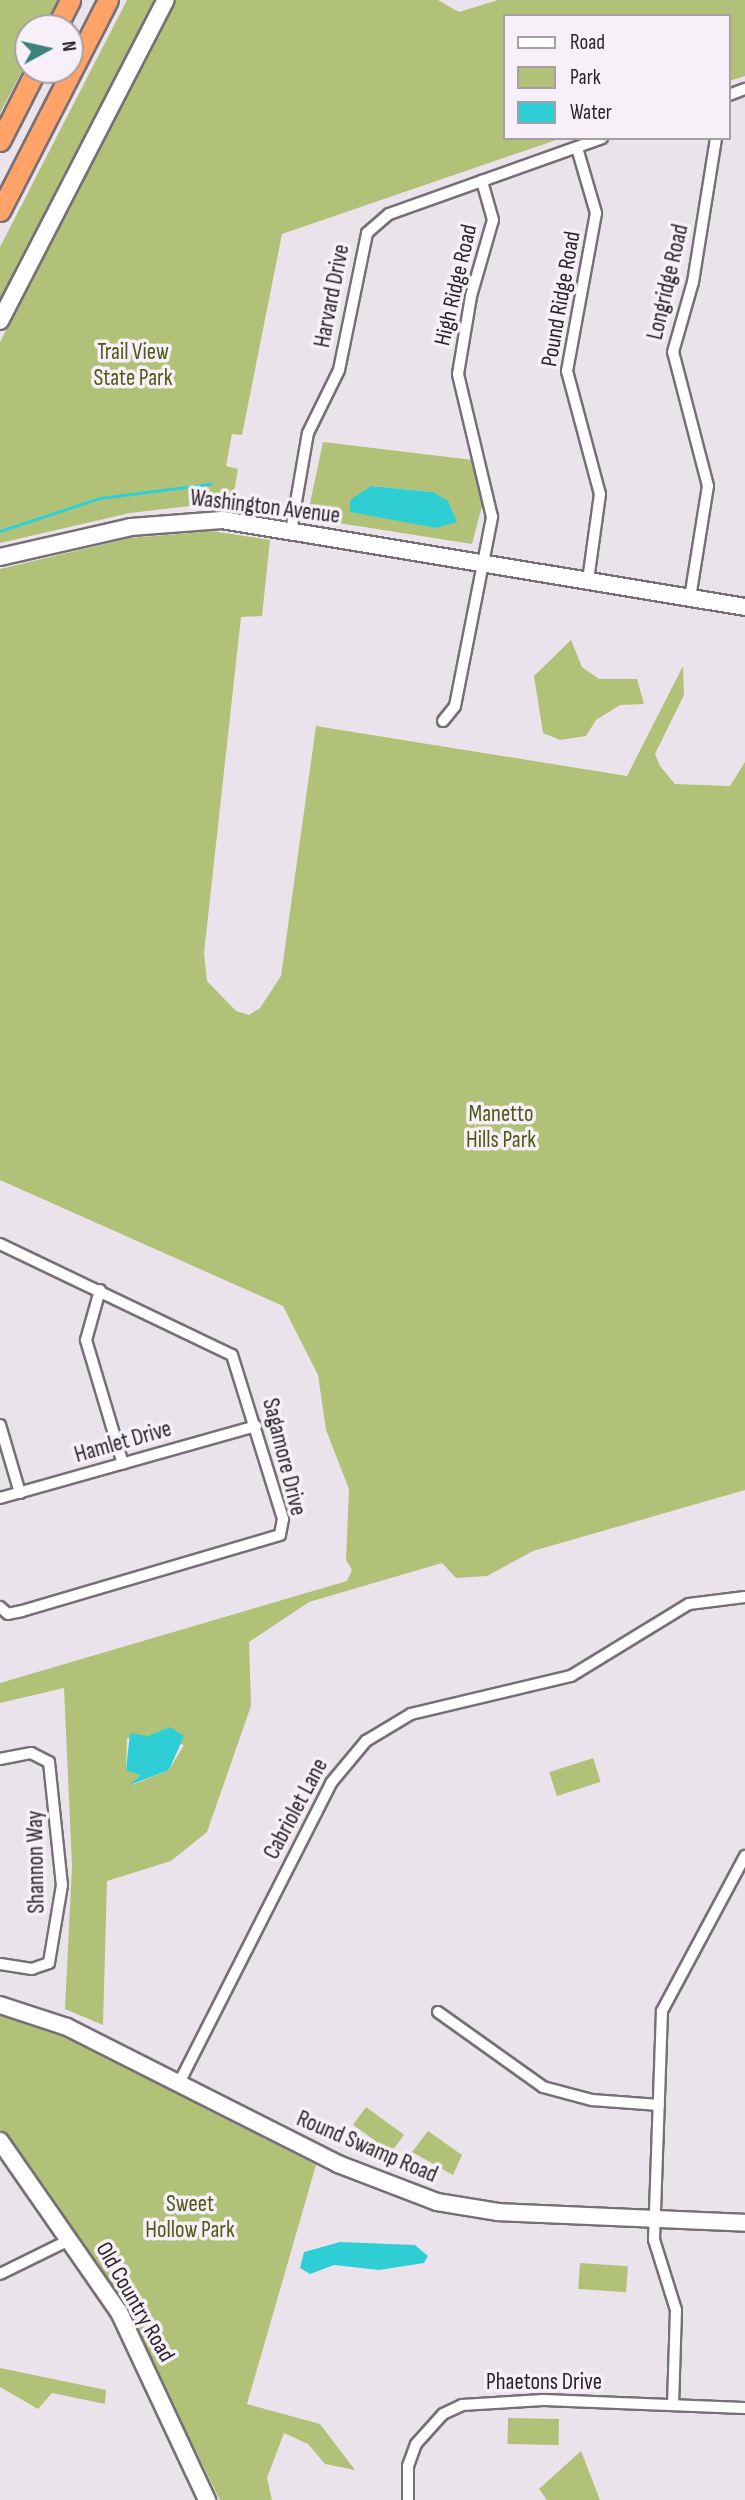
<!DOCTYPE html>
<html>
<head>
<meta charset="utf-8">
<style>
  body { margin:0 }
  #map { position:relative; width:745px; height:2500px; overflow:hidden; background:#ebe3eb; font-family:"Sofia Sans Condensed",sans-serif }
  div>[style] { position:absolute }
  .green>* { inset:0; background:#b1c278; transform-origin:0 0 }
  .water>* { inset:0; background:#2eced4 }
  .stream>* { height:2.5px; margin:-1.25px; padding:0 1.25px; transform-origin:1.25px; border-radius:1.25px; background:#2eced4 }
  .roads { filter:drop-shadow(2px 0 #776f76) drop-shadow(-2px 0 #776f76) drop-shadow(0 2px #776f76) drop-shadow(0 -2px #776f76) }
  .street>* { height:10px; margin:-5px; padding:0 5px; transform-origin:5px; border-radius:5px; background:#fff }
  .secondary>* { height:16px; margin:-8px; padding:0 8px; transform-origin:8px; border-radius:8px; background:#fff }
  .highway>* { height:19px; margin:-9.5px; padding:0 9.5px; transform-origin:9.5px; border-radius:9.5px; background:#ffa368 }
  span { translate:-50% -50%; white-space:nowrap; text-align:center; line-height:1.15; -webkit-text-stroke:7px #f8f0f8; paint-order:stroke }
  .street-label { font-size:23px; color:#282528 }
  .park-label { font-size:23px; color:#4d5a15 }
  .legend { position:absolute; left:503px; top:14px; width:228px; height:126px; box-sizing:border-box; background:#f8f0f8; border:2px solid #a59fa5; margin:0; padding:9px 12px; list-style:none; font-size:21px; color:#282528 }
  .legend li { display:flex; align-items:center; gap:14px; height:35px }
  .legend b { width:35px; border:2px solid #a59fa5 }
  .north { position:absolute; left:14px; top:14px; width:70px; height:70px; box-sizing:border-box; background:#f8f0f8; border:2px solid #a59fa5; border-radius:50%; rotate:82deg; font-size:19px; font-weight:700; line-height:28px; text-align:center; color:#282528 }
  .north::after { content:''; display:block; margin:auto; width:24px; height:32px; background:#3b827d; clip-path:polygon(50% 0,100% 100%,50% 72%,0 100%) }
</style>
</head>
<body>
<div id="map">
  <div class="green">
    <i style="clip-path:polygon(0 0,59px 0,45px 28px,28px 28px,28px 60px,0 113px)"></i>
    <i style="clip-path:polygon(127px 0,159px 0,0 304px,0 247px)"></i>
    <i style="clip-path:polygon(176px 0,438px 0,459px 12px,498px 0,745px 0,745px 76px,729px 81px,729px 16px,505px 16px,505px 138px,562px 138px,282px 234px,242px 435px,232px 434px,226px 466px,238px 469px,231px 509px,190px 506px,130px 513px,0 543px,0 342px)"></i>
    <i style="clip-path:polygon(evenodd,323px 442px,473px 460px,483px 502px,472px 544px,307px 518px,323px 442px,371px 486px,433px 492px,436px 528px,372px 512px,371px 486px)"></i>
    <i style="clip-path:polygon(evenodd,212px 531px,270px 540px,262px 616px,241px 617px,204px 953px,207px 981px,236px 1011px,249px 1015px,260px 1008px,281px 976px,316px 726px,627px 776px,683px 666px,684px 695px,655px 754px,660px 766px,675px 784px,730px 786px,745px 762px,745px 1490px,533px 1551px,487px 1576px,456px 1578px,442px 1563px,309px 1602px,249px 1642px,251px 1706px,207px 1832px,171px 1861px,107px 1881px,103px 2025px,65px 2009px,72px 1866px,64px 1688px,0 1703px,0 1683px,347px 1581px,352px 1570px,346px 1560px,349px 1489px,326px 1430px,318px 1375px,283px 1306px,0 1180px,0 569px,130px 538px,212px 531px,149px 1736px,184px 1745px,169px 1770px,132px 1785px,140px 1774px,126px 1770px,127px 1738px,149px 1736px)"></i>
    <i style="clip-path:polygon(571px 640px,582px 667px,599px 679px,637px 679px,644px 704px,620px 705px,596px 720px,586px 736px,560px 740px,543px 733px,534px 676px)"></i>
    <i style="left:593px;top:1758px;width:25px;height:46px;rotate:72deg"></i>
    <i style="clip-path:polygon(0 2014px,47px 2025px,316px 2165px,247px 2404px,320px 2424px,355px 2470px,325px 2464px,308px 2444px,284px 2433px,267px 2478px,272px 2500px,220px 2500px,125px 2309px,0 2129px)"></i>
    <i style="left:366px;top:2107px;width:47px;height:22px;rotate:36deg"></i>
    <i style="clip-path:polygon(428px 2131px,462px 2155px,453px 2175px,412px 2152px)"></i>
    <i style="left:580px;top:2263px;width:48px;height:26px;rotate:4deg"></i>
    <i style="clip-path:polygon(0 2368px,106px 2390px,105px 2404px,52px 2393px,38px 2409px,0 2387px)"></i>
    <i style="left:508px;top:2418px;width:51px;height:26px;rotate:1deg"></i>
    <i style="clip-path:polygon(581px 2451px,600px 2500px,547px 2500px,539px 2489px)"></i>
  </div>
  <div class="water">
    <i style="clip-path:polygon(371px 486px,433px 492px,448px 501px,457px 522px,436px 528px,350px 512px,350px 500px)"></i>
    <i style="clip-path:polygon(170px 1727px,184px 1736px,169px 1770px,130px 1785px,140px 1775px,126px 1770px,130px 1733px,148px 1736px)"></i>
    <i style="clip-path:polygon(340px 2242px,415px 2245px,428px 2256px,424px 2263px,379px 2270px,334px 2265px,310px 2274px,300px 2268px,304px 2252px)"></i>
  </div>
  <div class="stream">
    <i style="left:0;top:531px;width:105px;rotate:-18.3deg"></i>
    <i style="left:100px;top:498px;width:111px;rotate:-7.3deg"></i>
  </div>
  <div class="roads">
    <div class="street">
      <i style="left:729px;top:95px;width:17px;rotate:-21deg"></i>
      <i style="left:577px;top:148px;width:68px;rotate:73.7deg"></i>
      <i style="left:596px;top:213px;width:161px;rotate:100.4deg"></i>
      <i style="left:567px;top:371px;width:127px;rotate:75deg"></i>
      <i style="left:600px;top:494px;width:87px;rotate:97.9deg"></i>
      <i style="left:291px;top:531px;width:99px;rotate:-80.2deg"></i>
      <i style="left:308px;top:433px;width:70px;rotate:-63.8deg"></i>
      <i style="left:339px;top:370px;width:140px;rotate:-78.4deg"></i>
      <i style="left:367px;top:233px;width:29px;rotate:-41deg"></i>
      <i style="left:389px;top:214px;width:226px;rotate:-19.6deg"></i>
      <i style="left:690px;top:598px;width:113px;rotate:-80.9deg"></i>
      <i style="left:708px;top:486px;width:138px;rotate:-104.6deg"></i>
      <i style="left:673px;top:352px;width:73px;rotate:-74.1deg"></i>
      <i style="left:693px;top:282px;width:146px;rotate:-80.9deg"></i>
      <i style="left:443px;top:721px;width:19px;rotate:-51deg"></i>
      <i style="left:455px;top:706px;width:193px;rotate:-78.9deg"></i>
      <i style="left:492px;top:517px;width:147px;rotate:-103.4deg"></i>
      <i style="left:458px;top:374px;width:79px;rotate:-80.5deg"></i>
      <i style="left:471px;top:296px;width:79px;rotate:-73.9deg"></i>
      <i style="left:493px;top:220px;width:41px;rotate:-105.8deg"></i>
      <i style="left:0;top:1244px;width:257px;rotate:25.6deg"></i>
      <i style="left:232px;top:1355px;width:172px;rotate:72.7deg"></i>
      <i style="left:283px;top:1519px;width:16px;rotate:101deg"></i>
      <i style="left:280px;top:1535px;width:269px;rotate:163.6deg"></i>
      <i style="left:22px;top:1611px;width:14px;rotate:168deg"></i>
      <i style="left:8px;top:1614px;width:11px;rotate:-139deg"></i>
      <i style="left:100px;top:1290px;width:52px;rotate:105.6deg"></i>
      <i style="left:86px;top:1340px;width:129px;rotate:73.4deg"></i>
      <i style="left:0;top:1425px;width:71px;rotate:73.6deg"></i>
      <i style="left:0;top:1498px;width:266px;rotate:-15.7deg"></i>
      <i style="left:0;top:1759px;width:32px;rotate:-11deg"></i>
      <i style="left:31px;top:1753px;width:20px;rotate:27deg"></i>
      <i style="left:49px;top:1762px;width:124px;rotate:84deg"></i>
      <i style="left:62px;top:1885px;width:79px;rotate:99.5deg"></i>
      <i style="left:49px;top:1963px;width:18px;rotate:161deg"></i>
      <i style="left:32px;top:1969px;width:32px;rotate:-171deg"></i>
      <i style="left:438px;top:2012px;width:129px;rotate:35.5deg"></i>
      <i style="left:543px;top:2087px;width:51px;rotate:14.9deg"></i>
      <i style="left:592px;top:2100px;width:67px;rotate:4.3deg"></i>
      <i style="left:179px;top:2083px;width:336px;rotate:-63.1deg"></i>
      <i style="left:331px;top:1783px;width:55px;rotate:-50.2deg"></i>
      <i style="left:366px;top:1741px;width:52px;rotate:-31deg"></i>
      <i style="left:411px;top:1714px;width:164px;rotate:-13.4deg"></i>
      <i style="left:571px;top:1676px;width:138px;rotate:-31.4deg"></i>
      <i style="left:689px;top:1604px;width:56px;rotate:-7.1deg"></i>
      <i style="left:0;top:2274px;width:79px;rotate:-26.2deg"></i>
      <i style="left:673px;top:2405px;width:95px;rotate:-88.2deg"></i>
      <i style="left:676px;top:2310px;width:73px;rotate:-107.4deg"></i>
      <i style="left:654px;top:2240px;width:229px;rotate:-88deg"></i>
      <i style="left:662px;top:2011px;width:176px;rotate:-61.8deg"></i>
      <i style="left:408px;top:2500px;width:34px;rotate:-90deg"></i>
      <i style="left:408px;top:2466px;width:23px;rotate:-70deg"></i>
      <i style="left:416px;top:2444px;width:40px;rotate:-48deg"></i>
      <i style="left:443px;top:2414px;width:21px;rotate:-25deg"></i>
      <i style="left:462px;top:2405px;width:81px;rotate:-3.5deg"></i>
      <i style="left:543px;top:2400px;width:202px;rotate:2.3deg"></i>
    </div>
    <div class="secondary">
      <i style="left:0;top:321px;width:361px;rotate:-62.7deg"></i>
      <i style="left:0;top:557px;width:134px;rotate:-12.9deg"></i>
      <i style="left:131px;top:527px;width:91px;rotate:-4.4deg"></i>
      <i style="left:222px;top:520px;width:530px;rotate:9.44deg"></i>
      <i style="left:0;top:2005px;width:71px;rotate:18.2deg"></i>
      <i style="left:67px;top:2027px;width:304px;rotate:26.8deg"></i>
      <i style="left:338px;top:2164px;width:106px;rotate:21deg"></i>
      <i style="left:437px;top:2202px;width:62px;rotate:9.3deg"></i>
      <i style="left:498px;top:2212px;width:247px;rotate:2.5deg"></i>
      <i style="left:0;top:2141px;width:208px;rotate:55.2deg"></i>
      <i style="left:119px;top:2312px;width:208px;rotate:64.9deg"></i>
    </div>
    <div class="highway">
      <i style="left:56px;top:28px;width:31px;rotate:-63deg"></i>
      <i style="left:0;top:141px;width:80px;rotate:-63.1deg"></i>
      <i style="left:0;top:211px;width:237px;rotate:-62.9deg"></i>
    </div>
  </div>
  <div class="street-label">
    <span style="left:668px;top:282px;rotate:-77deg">Longridge Road</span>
    <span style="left:456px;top:285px;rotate:-77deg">High Ridge Road</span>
    <span style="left:332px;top:296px;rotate:-79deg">Harvard Drive</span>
    <span style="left:561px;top:299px;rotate:-80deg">Pound Ridge Road</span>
    <span style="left:265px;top:507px;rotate:7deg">Washington Avenue</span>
    <span style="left:123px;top:1442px;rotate:-16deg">Hamlet Drive</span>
    <span style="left:284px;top:1457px;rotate:76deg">Sagamore Drive</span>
    <span style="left:296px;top:1809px;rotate:-62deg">Cabriolet Lane</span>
    <span style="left:36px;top:1862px;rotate:-91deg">Shannon Way</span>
    <span style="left:367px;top:2147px;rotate:23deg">Round Swamp Road</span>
    <span style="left:135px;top:2302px;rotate:60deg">Old Country Road</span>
    <span style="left:544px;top:2382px">Phaetons Drive</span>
  </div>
  <div class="park-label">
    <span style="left:133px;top:365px">Trail View<br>State Park</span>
    <span style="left:501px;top:1127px">Manetto<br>Hills Park</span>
    <span style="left:190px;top:2217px">Sweet<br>Hollow Park</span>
  </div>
  <ul class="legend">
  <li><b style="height:9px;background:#fff"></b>Road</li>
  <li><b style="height:19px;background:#b1c278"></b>Park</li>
  <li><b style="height:19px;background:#2eced4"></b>Water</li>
  </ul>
  <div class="north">N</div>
</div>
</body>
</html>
